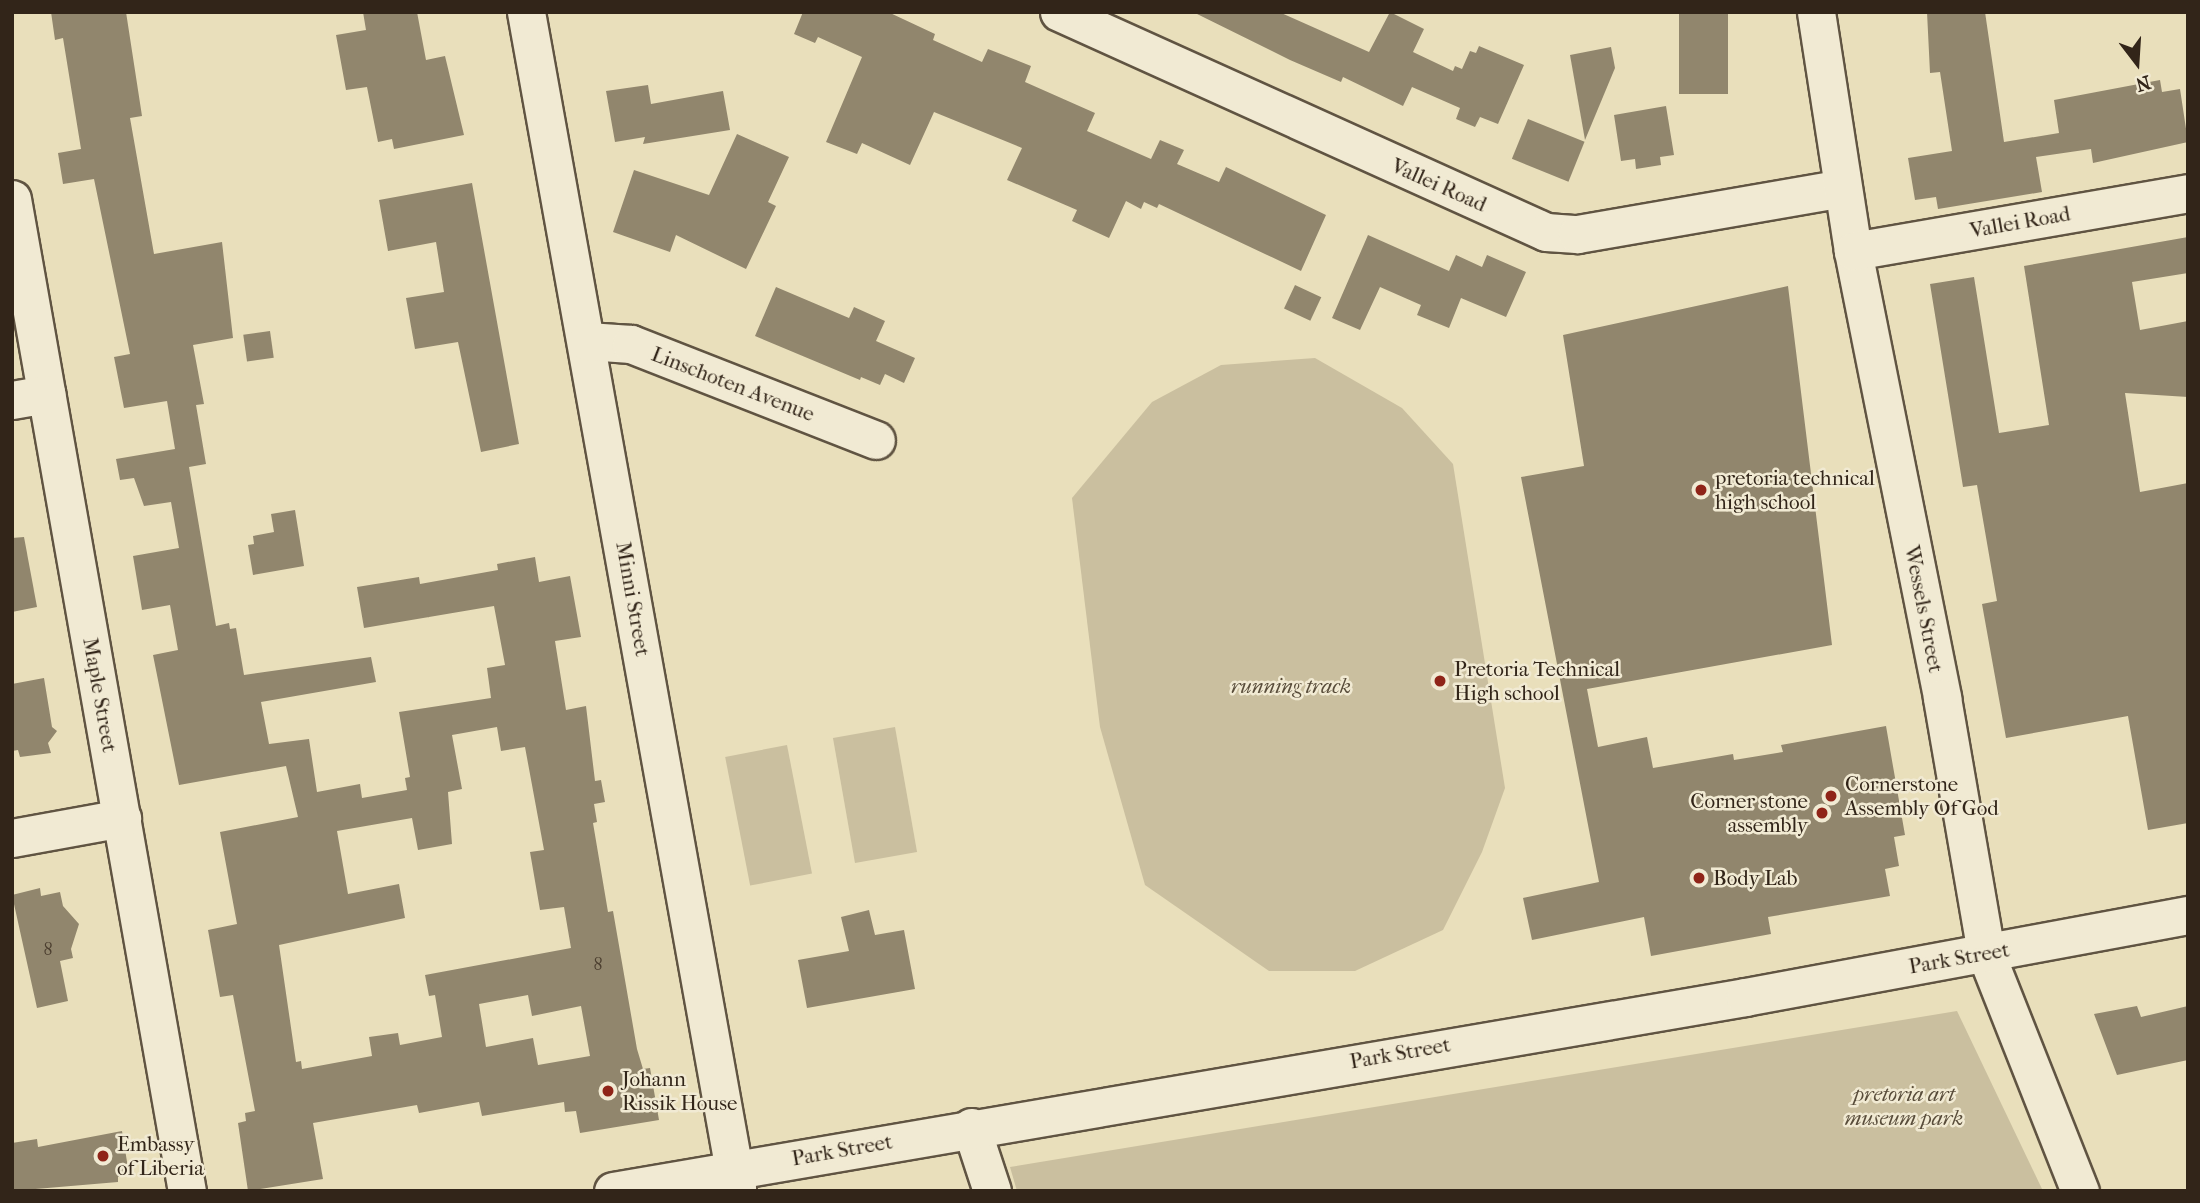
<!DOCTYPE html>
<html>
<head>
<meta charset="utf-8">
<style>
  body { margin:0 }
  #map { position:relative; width:2200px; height:1203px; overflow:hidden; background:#e9dfbb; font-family:"IM FELL French Canon",serif }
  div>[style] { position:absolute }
  .green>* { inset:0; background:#cabf9f; transform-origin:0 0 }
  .building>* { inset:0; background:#91866d; transform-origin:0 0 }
  .roads { filter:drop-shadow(2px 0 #605442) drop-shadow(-2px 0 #605442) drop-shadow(0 2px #605442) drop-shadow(0 -2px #605442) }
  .minor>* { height:37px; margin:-18.5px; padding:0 18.5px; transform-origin:18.5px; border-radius:18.5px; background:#f1ead3 }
  .dots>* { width:19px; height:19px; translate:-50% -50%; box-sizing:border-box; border:4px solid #f1ead3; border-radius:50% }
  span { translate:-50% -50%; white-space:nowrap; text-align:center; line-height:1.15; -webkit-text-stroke:5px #f1ead3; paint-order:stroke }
  .number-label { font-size:18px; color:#4a3d2e }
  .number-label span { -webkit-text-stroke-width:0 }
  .street-label { font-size:21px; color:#322519 }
  .poi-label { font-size:21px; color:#322519 }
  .left { translate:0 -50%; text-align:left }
  .right { translate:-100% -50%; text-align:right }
  .park-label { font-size:21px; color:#584c3a; font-style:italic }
  .frame { position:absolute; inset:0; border:14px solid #322519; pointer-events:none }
  .north { position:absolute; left:2102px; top:28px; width:70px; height:70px; -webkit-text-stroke:5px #f1ead3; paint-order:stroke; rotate:163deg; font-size:19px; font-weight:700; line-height:28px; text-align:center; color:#322519 }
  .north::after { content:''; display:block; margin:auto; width:24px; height:32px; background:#322519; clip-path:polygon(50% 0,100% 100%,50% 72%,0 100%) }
</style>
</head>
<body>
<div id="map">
  <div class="green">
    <i style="clip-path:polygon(1315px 358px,1402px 408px,1453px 464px,1505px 788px,1482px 852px,1443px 930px,1355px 971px,1269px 971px,1145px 885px,1100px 727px,1072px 498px,1152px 402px,1221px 365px)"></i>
    <i style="left:895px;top:727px;width:127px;height:63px;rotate:80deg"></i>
    <i style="left:787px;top:745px;width:131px;height:63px;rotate:79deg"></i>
    <i style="clip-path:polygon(1957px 1011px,2043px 1191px,1017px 1191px,1010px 1167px)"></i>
  </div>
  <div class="building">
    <i style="clip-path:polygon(evenodd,51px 12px,126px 12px,142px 116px,130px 118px,154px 254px,222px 242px,233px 338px,193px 345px,204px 404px,196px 405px,206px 464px,189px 467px,216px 626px,229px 623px,230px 629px,236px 628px,244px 675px,371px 657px,376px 682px,261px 702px,269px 744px,309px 739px,317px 792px,360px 784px,362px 798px,407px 790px,405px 778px,410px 777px,399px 712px,491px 698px,487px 668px,505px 665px,494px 606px,364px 628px,357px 587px,419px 577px,420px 584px,498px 570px,497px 564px,535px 557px,539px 582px,570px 576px,581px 637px,555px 641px,566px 710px,586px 706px,595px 781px,601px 780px,605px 802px,594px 804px,597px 822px,593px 823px,608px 912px,613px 911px,637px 1049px,643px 1069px,650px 1068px,659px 1120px,580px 1133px,576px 1111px,565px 1112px,564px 1102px,482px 1116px,479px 1102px,419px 1113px,417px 1105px,313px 1123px,323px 1179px,248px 1191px,238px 1123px,246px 1121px,245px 1113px,255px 1111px,233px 995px,220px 997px,208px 930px,237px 924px,220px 832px,298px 817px,286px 766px,179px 785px,153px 655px,178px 650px,170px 605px,142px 610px,133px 556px,179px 548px,171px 502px,144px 506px,134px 478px,120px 480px,116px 459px,175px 449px,167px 401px,124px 408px,114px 357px,130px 354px,94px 179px,63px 184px,58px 153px,81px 149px,63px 38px,55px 40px,51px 12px,497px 727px,501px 751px,525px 747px,544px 850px,530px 852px,540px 910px,564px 907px,571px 948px,425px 975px,429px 996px,435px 995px,442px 1037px,400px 1045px,398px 1033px,369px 1037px,372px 1056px,302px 1069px,301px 1061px,296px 1062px,279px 945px,405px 918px,399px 884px,348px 894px,337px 831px,412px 818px,418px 850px,452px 844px,448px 792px,462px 789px,452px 735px,497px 727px,51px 12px,528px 995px,532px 1016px,581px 1006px,590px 1056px,538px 1065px,533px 1038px,486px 1047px,479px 1004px,528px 995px)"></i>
    <i style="clip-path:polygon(363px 12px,417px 12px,426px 60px,445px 56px,464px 135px,394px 149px,392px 139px,378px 142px,367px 87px,346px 90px,336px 35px,366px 30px)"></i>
    <i style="clip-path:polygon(803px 12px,888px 12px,935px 34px,933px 40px,982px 62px,988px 49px,1031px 66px,1025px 82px,1095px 113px,1087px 131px,1151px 159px,1160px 140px,1184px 150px,1177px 164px,1219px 182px,1226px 167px,1326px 215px,1301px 271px,1159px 204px,1157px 208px,1144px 202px,1141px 209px,1126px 201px,1109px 238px,1072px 221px,1077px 210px,1007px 180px,1022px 148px,934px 112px,910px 165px,862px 143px,857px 154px,826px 142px,862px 57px,818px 37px,815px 43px,794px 34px)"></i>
    <i style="clip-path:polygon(1193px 12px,1279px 12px,1369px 52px,1390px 12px,1424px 29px,1413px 52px,1453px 71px,1455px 66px,1462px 69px,1470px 51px,1476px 53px,1479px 46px,1524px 65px,1498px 124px,1480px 117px,1475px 127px,1456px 119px,1460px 108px,1412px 87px,1403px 106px,1343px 77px,1341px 82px,1290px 60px)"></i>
    <i style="left:1679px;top:12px;width:49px;height:82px"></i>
    <i style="clip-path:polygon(1927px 12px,1985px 12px,2004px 142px,2059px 133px,2054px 100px,2160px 80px,2162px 92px,2180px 89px,2188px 142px,2093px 163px,2091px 149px,2036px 157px,2042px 192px,1938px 209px,1936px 197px,1915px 200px,1908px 158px,1952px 151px,1940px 72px,1930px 73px)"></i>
    <i style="clip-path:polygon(1611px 47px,1615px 68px,1585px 140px,1570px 55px)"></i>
    <i style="clip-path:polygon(648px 85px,651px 104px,723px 91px,730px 130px,643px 144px,645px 137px,615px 142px,606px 91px)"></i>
    <i style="clip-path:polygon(1666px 106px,1674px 155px,1660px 157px,1661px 165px,1636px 169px,1635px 159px,1621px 161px,1614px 115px)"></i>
    <i style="left:1528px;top:119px;width:61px;height:43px;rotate:22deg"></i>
    <i style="clip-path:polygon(737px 134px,789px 157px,768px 202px,776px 206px,746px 269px,676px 235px,670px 252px,613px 232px,634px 170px,709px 195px)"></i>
    <i style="clip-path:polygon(472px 183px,519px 444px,481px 452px,458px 342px,415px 349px,406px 298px,444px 292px,436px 242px,388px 251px,379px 200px)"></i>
    <i style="clip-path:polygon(1368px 235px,1449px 271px,1456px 255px,1482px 267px,1487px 255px,1526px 272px,1506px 317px,1461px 298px,1449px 328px,1417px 315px,1421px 305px,1380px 287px,1360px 330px,1332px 318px)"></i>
    <i style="clip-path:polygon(2188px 237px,2188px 273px,2132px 282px,2140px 330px,2188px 321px,2188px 397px,2125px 393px,2140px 492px,2188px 483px,2188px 823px,2148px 830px,2128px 716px,2006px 738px,1982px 604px,1997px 601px,1977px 485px,1963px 487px,1930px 284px,1974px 277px,1999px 433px,2049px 425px,2024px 266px)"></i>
    <i style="left:1295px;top:285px;width:29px;height:26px;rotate:25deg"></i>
    <i style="clip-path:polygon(1788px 286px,1832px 645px,1587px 689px,1598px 747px,1647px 737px,1653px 768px,1733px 754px,1734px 760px,1783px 752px,1781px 745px,1886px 726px,1905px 835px,1894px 837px,1899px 866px,1885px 869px,1890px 896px,1768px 917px,1771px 934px,1651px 956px,1644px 917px,1532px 940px,1523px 898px,1599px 882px,1521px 477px,1584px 466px,1563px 335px)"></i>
    <i style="clip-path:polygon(776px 287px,849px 318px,854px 307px,885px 321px,876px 341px,915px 358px,904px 383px,885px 374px,880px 385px,861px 377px,860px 380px,755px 336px)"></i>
    <i style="left:270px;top:331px;width:27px;height:27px;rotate:82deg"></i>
    <i style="clip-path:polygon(295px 510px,304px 566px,253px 575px,248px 545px,254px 544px,253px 536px,274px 532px,271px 514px)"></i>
    <i style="clip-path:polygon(24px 537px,37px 607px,12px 612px,12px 538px)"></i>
    <i style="clip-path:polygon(44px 678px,52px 727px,57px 731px,48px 743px,51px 753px,20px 757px,18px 750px,12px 751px,12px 684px)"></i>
    <i style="clip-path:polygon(40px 888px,41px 896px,60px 892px,63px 906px,79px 924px,71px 949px,73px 958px,60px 961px,68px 1001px,37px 1008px,12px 895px)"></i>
    <i style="clip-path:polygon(869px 910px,875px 935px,904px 930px,915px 989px,807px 1008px,798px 960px,849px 951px,841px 917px)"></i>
    <i style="clip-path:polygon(2137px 1006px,2141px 1017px,2188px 1006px,2188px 1060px,2117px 1075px,2094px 1014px)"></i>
    <i style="clip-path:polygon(122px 1131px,129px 1174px,118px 1177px,118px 1182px,12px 1191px,12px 1143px,37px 1139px,38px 1147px)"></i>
  </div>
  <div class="roads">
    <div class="minor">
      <i style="left:526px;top:12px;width:1194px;rotate:79.82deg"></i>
      <i style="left:1059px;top:12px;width:534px;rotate:24.31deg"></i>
      <i style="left:1546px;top:232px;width:31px;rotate:4deg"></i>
      <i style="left:1577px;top:234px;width:269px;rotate:-9.8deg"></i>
      <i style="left:1816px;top:12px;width:242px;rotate:81.2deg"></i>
      <i style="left:1853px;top:251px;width:456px;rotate:78.7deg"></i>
      <i style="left:1942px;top:698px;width:260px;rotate:80.2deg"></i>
      <i style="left:1986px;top:954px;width:255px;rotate:68.4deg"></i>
      <i style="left:12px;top:199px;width:1007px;rotate:80deg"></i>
      <i style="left:1853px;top:251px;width:340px;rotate:-9.8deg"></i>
      <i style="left:587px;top:341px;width:44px;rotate:3.9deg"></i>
      <i style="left:631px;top:344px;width:263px;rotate:21.4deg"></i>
      <i style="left:12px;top:400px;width:35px;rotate:-10deg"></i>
      <i style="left:12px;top:838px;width:112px;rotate:-10.3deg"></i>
      <i style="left:971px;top:1127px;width:67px;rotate:71.8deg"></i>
      <i style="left:613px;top:1191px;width:1149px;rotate:-9.72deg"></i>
      <i style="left:1745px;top:997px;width:451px;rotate:-10.5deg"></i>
    </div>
  </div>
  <div class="dots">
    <i style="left:1701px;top:490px;background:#8f2418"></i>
    <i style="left:1440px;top:681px;background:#8f2418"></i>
    <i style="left:1831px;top:796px;background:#8f2418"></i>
    <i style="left:1822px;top:813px;background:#8f2418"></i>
    <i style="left:1699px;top:878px;background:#8f2418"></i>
    <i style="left:608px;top:1091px;background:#8f2418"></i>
    <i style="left:103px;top:1156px;background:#8f2418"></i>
  </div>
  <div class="number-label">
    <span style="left:48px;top:950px">8</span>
    <span style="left:598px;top:965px">8</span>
  </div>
  <div class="street-label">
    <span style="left:1439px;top:185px;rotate:24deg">Vallei Road</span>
    <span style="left:2020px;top:222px;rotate:-10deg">Vallei Road</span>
    <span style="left:733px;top:384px;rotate:21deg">Linschoten Avenue</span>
    <span style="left:633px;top:599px;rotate:80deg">Minni Street</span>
    <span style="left:1924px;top:609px;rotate:79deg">Wessels Street</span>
    <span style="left:100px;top:695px;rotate:80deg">Maple Street</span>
    <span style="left:1959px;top:958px;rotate:-10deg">Park Street</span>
    <span style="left:1400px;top:1053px;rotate:-10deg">Park Street</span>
    <span style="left:842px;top:1150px;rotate:-10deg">Park Street</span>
  </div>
  <div class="poi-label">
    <span class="left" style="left:1715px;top:490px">pretoria technical<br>high school</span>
    <span class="left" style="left:1454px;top:681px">Pretoria Technical<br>High school</span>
    <span class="left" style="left:1845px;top:796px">Cornerstone<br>Assembly Of God</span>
    <span class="right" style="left:1808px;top:813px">Corner stone<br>assembly</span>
    <span class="left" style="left:1713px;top:878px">Body Lab</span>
    <span class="left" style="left:622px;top:1091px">Johann<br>Rissik House</span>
    <span class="left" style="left:117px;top:1156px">Embassy<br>of Liberia</span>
  </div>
  <div class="park-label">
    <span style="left:1291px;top:686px">running track</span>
    <span style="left:1904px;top:1106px">pretoria art<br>museum park</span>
  </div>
  <div class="frame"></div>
  <div class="north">N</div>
</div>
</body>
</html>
